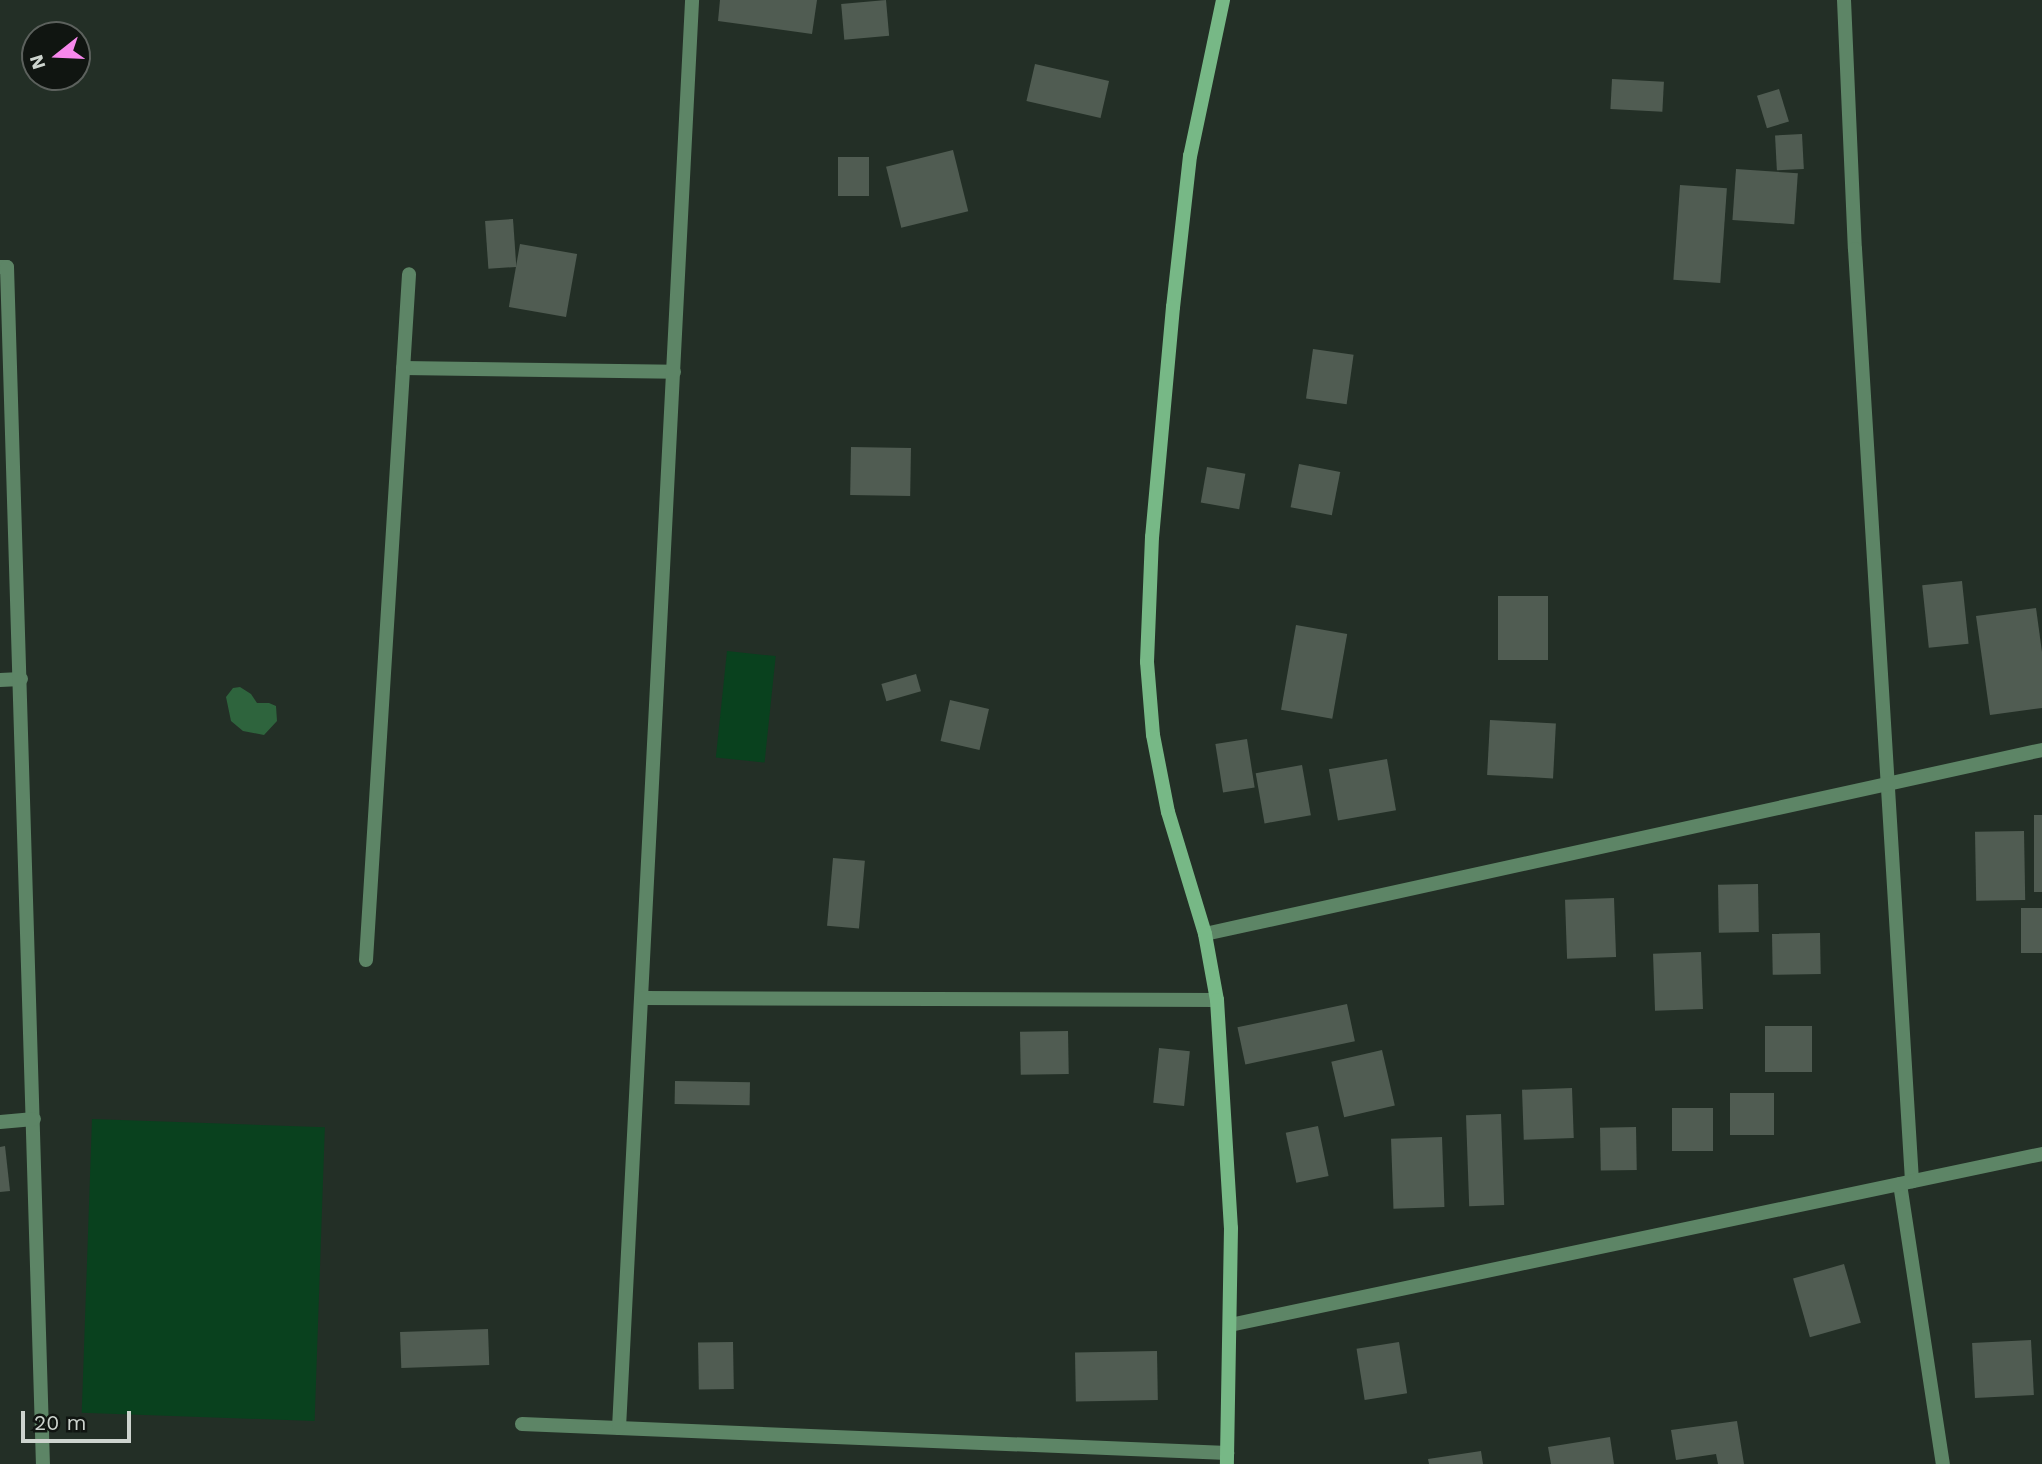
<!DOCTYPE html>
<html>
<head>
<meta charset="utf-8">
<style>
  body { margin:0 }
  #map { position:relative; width:2042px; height:1464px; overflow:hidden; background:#232f26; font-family:"Work Sans",sans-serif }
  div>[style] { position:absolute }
  .green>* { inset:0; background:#09411e; transform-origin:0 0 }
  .water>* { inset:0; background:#2e643d }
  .building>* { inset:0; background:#505c52; transform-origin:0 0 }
  .lane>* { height:14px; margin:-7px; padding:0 7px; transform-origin:7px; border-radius:7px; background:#5d8566 }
  .street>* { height:14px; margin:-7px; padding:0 7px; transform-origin:7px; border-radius:7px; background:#5d8566 }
  .secondary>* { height:14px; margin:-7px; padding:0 7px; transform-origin:7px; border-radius:7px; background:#77b886 }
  span { translate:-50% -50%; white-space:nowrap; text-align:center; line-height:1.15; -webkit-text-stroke:6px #101511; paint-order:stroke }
  .north { position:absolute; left:21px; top:21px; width:70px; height:70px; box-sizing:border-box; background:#101511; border:2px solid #5c615d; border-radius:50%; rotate:252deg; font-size:19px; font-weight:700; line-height:28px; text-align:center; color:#cdd4ce }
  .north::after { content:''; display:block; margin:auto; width:24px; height:32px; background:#f788ec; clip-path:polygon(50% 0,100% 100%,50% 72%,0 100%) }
  .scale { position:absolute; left:21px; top:1411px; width:110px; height:32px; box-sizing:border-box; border:4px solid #cdd4ce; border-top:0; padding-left:9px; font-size:21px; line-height:24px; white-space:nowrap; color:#cdd4ce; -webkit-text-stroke:5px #101511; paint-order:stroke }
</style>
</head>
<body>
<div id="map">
  <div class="green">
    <i style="left:727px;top:651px;width:49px;height:107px;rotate:6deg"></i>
    <i style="left:92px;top:1119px;width:233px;height:294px;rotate:2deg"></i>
  </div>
  <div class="water">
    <i style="clip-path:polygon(240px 687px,251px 694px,257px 703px,269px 703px,276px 706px,277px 721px,264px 735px,243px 731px,231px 721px,226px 697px,233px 688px)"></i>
  </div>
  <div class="building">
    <i style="clip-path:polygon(720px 0,817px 0,812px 34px,718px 21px)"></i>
    <i style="left:886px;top:0;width:36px;height:45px;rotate:85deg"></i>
    <i style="left:1035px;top:64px;width:76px;height:38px;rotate:13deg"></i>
    <i style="left:1612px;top:79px;width:52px;height:30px;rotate:3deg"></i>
    <i style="left:1779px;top:89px;width:34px;height:23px;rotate:73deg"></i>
    <i style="left:1802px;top:134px;width:35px;height:27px;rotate:87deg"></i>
    <i style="left:953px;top:150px;width:63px;height:69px;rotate:76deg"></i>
    <i style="left:838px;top:157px;width:31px;height:39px"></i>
    <i style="left:1736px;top:169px;width:62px;height:51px;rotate:4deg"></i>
    <i style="left:1680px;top:185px;width:47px;height:95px;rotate:4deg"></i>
    <i style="left:513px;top:219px;width:48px;height:28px;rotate:86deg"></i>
    <i style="left:520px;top:244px;width:58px;height:64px;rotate:10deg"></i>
    <i style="left:1313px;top:349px;width:41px;height:50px;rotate:8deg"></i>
    <i style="left:851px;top:447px;width:60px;height:48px;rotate:1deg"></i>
    <i style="left:1299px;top:464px;width:42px;height:44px;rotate:11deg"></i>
    <i style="left:1207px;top:467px;width:39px;height:36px;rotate:10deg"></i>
    <i style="left:1962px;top:581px;width:63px;height:40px;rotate:84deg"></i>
    <i style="left:1498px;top:596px;width:50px;height:64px"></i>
    <i style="clip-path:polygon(2036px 608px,2042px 652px,2042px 708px,1990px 715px,1976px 616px)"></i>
    <i style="left:1296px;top:625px;width:52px;height:86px;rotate:10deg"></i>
    <i style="left:916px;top:674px;width:18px;height:36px;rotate:74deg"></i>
    <i style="left:950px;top:700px;width:40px;height:42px;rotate:13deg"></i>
    <i style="left:1490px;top:720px;width:66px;height:55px;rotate:3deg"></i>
    <i style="left:1247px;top:739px;width:49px;height:32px;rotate:81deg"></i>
    <i style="left:1387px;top:759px;width:52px;height:59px;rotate:80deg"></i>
    <i style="left:1302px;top:765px;width:51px;height:47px;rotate:80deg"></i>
    <i style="left:2042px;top:815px;width:77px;height:8px;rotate:90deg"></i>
    <i style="left:2024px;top:831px;width:69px;height:49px;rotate:89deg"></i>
    <i style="left:833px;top:858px;width:32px;height:68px;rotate:5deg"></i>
    <i style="left:1758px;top:884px;width:48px;height:40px;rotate:89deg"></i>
    <i style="left:1614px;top:898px;width:59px;height:49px;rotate:88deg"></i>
    <i style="left:2021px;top:908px;width:21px;height:45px"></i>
    <i style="left:1820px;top:933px;width:41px;height:48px;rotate:89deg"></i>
    <i style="left:1701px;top:952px;width:57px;height:48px;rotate:88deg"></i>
    <i style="left:1347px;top:1004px;width:38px;height:112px;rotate:78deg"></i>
    <i style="left:1765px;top:1026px;width:47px;height:46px"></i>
    <i style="left:1068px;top:1031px;width:43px;height:48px;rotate:89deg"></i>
    <i style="left:1159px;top:1048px;width:31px;height:55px;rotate:6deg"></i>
    <i style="left:1382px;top:1050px;width:57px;height:52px;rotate:77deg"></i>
    <i style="left:675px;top:1081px;width:75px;height:23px;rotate:1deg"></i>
    <i style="left:1572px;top:1088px;width:50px;height:50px;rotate:88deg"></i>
    <i style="left:1730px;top:1093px;width:44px;height:42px"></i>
    <i style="left:1672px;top:1108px;width:41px;height:43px"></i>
    <i style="left:1501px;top:1114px;width:91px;height:35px;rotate:88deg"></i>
    <i style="left:1318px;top:1126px;width:51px;height:33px;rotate:78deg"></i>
    <i style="left:1636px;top:1127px;width:43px;height:36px;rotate:89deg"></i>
    <i style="left:1442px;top:1137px;width:70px;height:51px;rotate:88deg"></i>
    <i style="clip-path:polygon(5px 1146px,10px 1191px,0 1192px,0 1147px)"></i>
    <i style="left:1844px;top:1264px;width:61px;height:53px;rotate:74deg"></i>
    <i style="left:488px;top:1329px;width:36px;height:88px;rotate:88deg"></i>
    <i style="left:2031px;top:1340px;width:55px;height:59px;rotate:87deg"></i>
    <i style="left:733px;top:1342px;width:47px;height:35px;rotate:89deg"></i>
    <i style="left:1399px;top:1342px;width:52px;height:43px;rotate:81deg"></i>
    <i style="left:1157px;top:1351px;width:49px;height:82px;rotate:89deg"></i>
    <i style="clip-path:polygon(1737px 1421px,1744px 1464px,1718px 1464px,1716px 1454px,1676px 1460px,1671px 1430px)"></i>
    <i style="clip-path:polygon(1610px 1437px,1614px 1464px,1551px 1464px,1548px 1447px)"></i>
    <i style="clip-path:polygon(1481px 1451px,1483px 1464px,1429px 1464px,1428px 1459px)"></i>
  </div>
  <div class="lane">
    <i style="left:403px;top:368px;width:271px;rotate:0.8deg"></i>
    <i style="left:0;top:680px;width:21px;rotate:-3deg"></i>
    <i style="left:366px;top:960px;width:687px;rotate:-86.41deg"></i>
    <i style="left:522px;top:1424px;width:706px;rotate:2.36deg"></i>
    <i style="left:619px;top:1428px;width:1430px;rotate:-87.07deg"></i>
  </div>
  <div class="street">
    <i style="left:1844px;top:0;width:249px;rotate:87.5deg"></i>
    <i style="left:1855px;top:249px;width:934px;rotate:86.5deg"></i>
    <i style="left:0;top:267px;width:7px"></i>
    <i style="left:7px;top:267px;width:1198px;rotate:88.28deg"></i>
    <i style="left:1205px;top:934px;width:857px;rotate:-12.4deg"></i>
    <i style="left:643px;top:998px;width:574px;rotate:0.2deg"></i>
    <i style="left:0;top:1122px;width:34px;rotate:-5deg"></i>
    <i style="left:1900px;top:1184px;width:283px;rotate:81.3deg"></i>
    <i style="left:1230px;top:1325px;width:830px;rotate:-11.89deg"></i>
  </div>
  <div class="secondary">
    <i style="left:1223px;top:0;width:159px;rotate:101.9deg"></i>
    <i style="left:1190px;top:156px;width:152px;rotate:96.4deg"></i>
    <i style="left:1173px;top:307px;width:231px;rotate:95.2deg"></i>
    <i style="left:1152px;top:537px;width:125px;rotate:92.3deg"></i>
    <i style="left:1147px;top:662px;width:73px;rotate:85.3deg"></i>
    <i style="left:1153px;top:735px;width:78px;rotate:79deg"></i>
    <i style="left:1168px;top:812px;width:127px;rotate:73.1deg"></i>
    <i style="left:1205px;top:934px;width:67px;rotate:79.7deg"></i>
    <i style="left:1217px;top:1000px;width:228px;rotate:86.5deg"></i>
    <i style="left:1231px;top:1228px;width:236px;rotate:91deg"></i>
  </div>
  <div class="north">N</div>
  <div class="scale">20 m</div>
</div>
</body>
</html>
